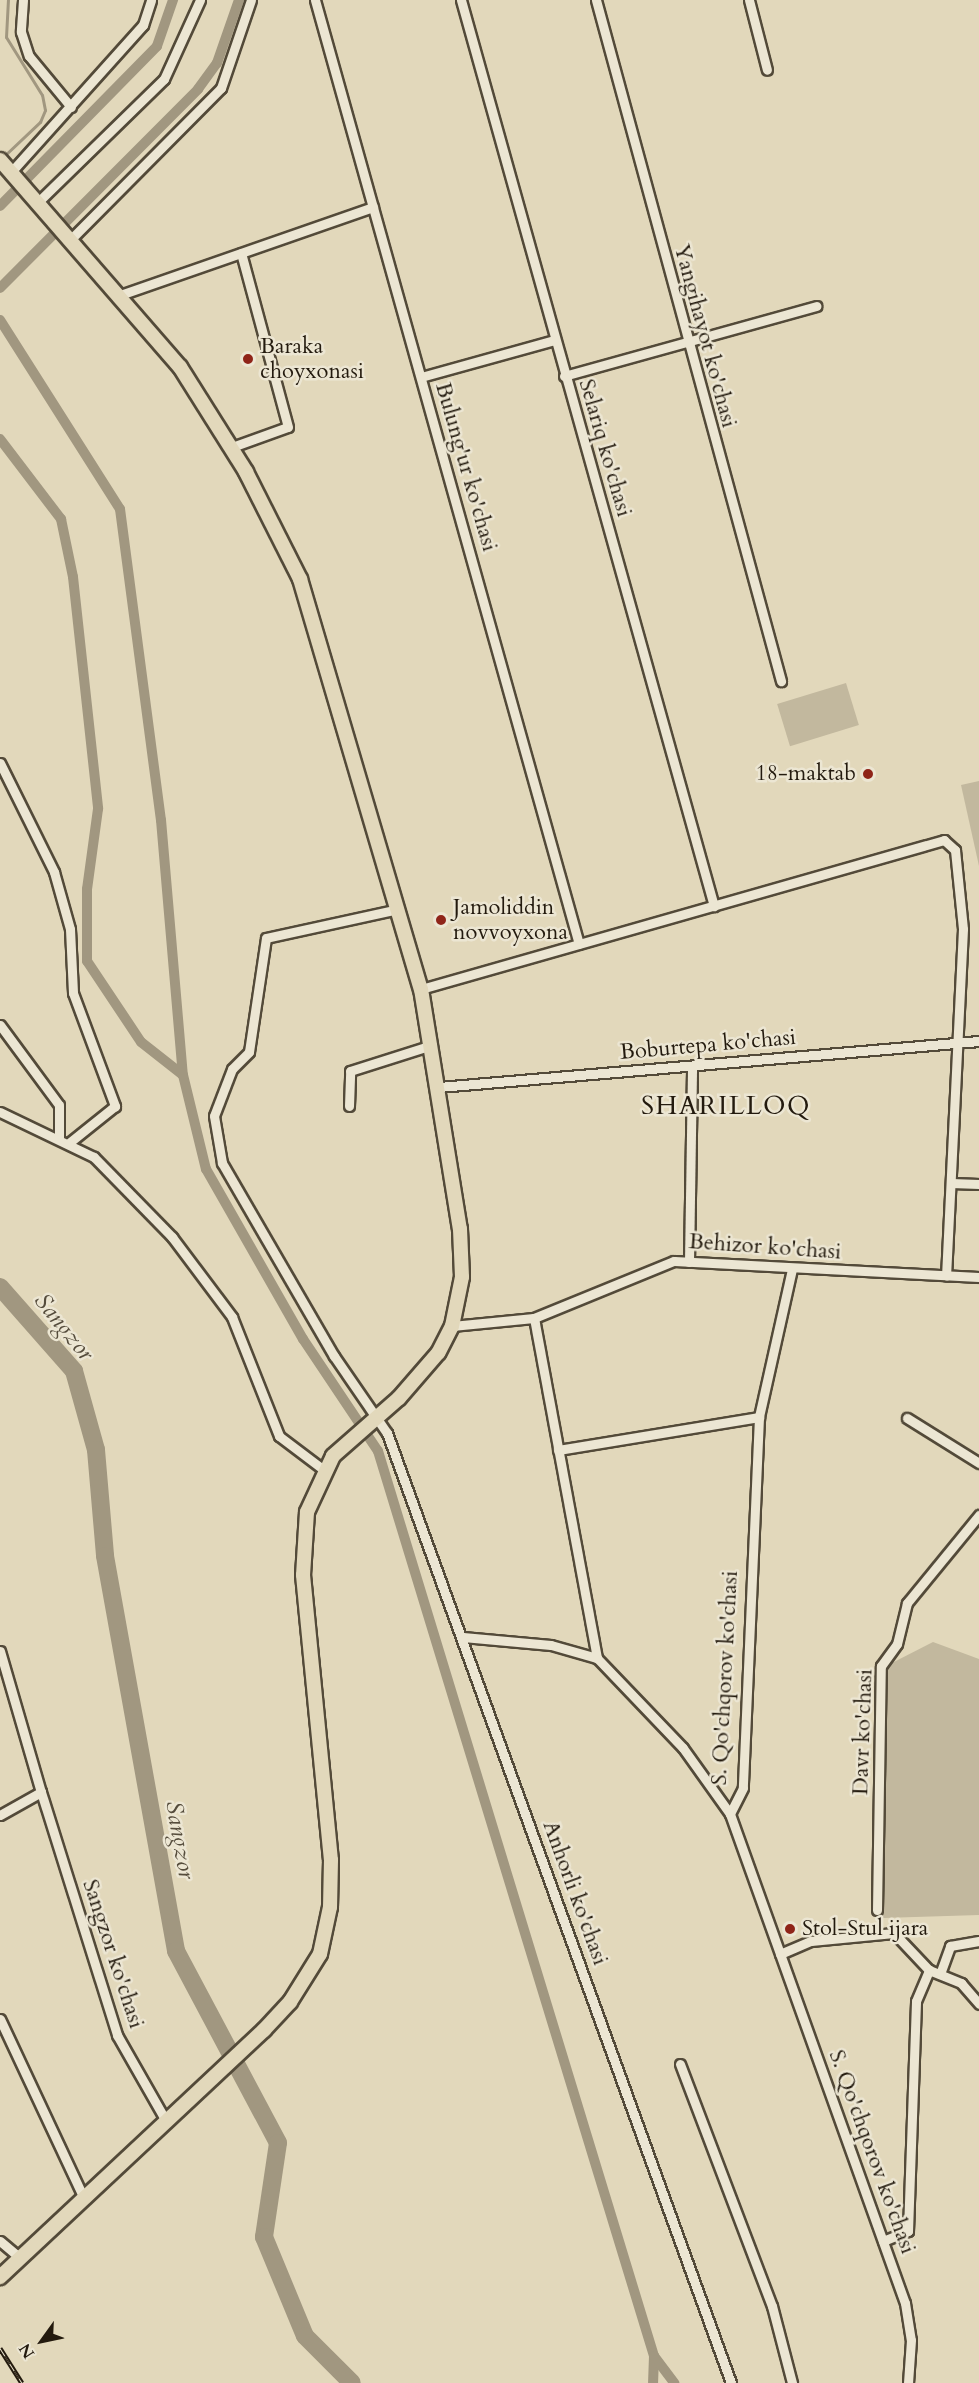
<!DOCTYPE html>
<html>
<head>
<meta charset="utf-8">
<style>
  body { margin:0 }
  #map { position:relative; width:979px; height:2383px; overflow:hidden; background:#e2d8bb; font-family:Cardo,serif }
  div>[style] { position:absolute }
  .green>* { inset:0; background:#c2b89e; transform-origin:0 0 }
  .stream>* { height:3px; margin:-1.5px; padding:0 1.5px; transform-origin:1.5px; border-radius:1.5px; background:#a19780 }
  .canal>* { height:10px; margin:-5px; padding:0 5px; transform-origin:5px; border-radius:5px; background:#a19780 }
  .river>* { height:18px; margin:-9px; padding:0 9px; transform-origin:9px; border-radius:9px; background:#a19780 }
  .roads { filter:drop-shadow(2px 0 #534a39) drop-shadow(-2px 0 #534a39) drop-shadow(0 2px #534a39) drop-shadow(0 -2px #534a39) }
  .minor>* { height:9px; margin:-4.5px; padding:0 4.5px; transform-origin:4.5px; border-radius:4.5px; background:#ece6d3 }
  .primary>* { height:14px; margin:-7px; padding:0 7px; transform-origin:7px; border-radius:7px; background:#e2d8bb }
  .rail>* { height:5px; margin-top:-2.5px; transform-origin:0; background:repeating-linear-gradient(90deg,#ece6d3 0 9px,#231a0e 0 18px); box-sizing:border-box; border-block:2px solid #231a0e }
  .dots>* { width:16px; height:16px; translate:-50% -50%; box-sizing:border-box; border:3px solid #ece6d3; border-radius:50% }
  span { translate:-50% -50%; white-space:nowrap; text-align:center; line-height:1.15; -webkit-text-stroke:5px #ece6d3; paint-order:stroke }
  .street-label { font-size:22px; color:#231a0e }
  .poi-label { font-size:22px; color:#231a0e }
  .left { translate:0 -50%; text-align:left }
  .right { translate:-100% -50%; text-align:right }
  .water-label { font-size:24px; color:#554c3c; font-style:italic }
  .quarter-label { font-size:26px; color:#231a0e; letter-spacing:1.5px }
  .north { position:absolute; left:12px; top:2311px; width:60px; height:60px; -webkit-text-stroke:4px #ece6d3; paint-order:stroke; rotate:237deg; font-size:16px; font-weight:700; line-height:24px; text-align:center; color:#231a0e }
  .north::after { content:''; display:block; margin:auto; width:21px; height:27px; background:#231a0e; clip-path:polygon(50% 0,100% 100%,50% 72%,0 100%) }
</style>
</head>
<body>
<div id="map">
  <div class="green">
    <i style="left:846px;top:683px;width:44px;height:72px;rotate:73deg"></i>
    <i style="clip-path:polygon(979px 781px,979px 866px,961px 785px)"></i>
    <i style="clip-path:polygon(933px 1642px,979px 1659px,979px 1915px,883px 1918px,888px 1665px)"></i>
  </div>
  <div class="stream">
    <i style="left:4px;top:156px;width:50px;rotate:-43.4deg"></i>
    <i style="left:40px;top:122px;width:13px;rotate:-67deg"></i>
    <i style="left:45px;top:110px;width:15px;rotate:-101deg"></i>
    <i style="left:42px;top:95px;width:68px;rotate:-121.8deg"></i>
    <i style="left:6px;top:37px;width:37px;rotate:-87deg"></i>
  </div>
  <div class="canal">
    <i style="left:0;top:206px;width:224px;rotate:-45.5deg"></i>
    <i style="left:157px;top:46px;width:49px;rotate:-70.8deg"></i>
    <i style="left:0;top:288px;width:281px;rotate:-45.1deg"></i>
    <i style="left:198px;top:89px;width:32px;rotate:-54deg"></i>
    <i style="left:217px;top:63px;width:67px;rotate:-70.8deg"></i>
    <i style="left:0;top:320px;width:224px;rotate:57.6deg"></i>
    <i style="left:120px;top:509px;width:314px;rotate:82.5deg"></i>
    <i style="left:161px;top:820px;width:256px;rotate:85.1deg"></i>
    <i style="left:183px;top:1075px;width:97px;rotate:76.3deg"></i>
    <i style="left:206px;top:1169px;width:196px;rotate:60.3deg"></i>
    <i style="left:303px;top:1339px;width:135px;rotate:56.2deg"></i>
    <i style="left:378px;top:1451px;width:946px;rotate:73.04deg"></i>
    <i style="left:654px;top:2356px;width:27px;rotate:92deg"></i>
    <i style="left:0;top:439px;width:101px;rotate:52.7deg"></i>
    <i style="left:61px;top:519px;width:59px;rotate:78.3deg"></i>
    <i style="left:73px;top:577px;width:233px;rotate:83.8deg"></i>
    <i style="left:98px;top:809px;width:81px;rotate:97.8deg"></i>
    <i style="left:87px;top:889px;width:72px;rotate:90deg"></i>
    <i style="left:87px;top:961px;width:97px;rotate:56.3deg"></i>
    <i style="left:141px;top:1042px;width:53px;rotate:38.2deg"></i>
    <i style="left:654px;top:2356px;width:34px;rotate:53deg"></i>
  </div>
  <div class="river">
    <i style="left:0;top:1287px;width:112px;rotate:48.6deg"></i>
    <i style="left:74px;top:1371px;width:82px;rotate:74.4deg"></i>
    <i style="left:96px;top:1450px;width:106px;rotate:85.1deg"></i>
    <i style="left:105px;top:1556px;width:401px;rotate:79.8deg"></i>
    <i style="left:176px;top:1951px;width:217px;rotate:62deg"></i>
    <i style="left:278px;top:2143px;width:95px;rotate:98.5deg"></i>
    <i style="left:264px;top:2237px;width:107px;rotate:67.5deg"></i>
    <i style="left:305px;top:2336px;width:66px;rotate:45deg"></i>
  </div>
  <div class="roads">
    <div class="minor">
      <i style="left:23px;top:0;width:32px;rotate:94deg"></i>
      <i style="left:21px;top:32px;width:25px;rotate:72deg"></i>
      <i style="left:29px;top:56px;width:66px;rotate:50.5deg"></i>
      <i style="left:315px;top:0;width:980px;rotate:74.38deg"></i>
      <i style="left:461px;top:0;width:941px;rotate:74.4deg"></i>
      <i style="left:596px;top:0;width:706px;rotate:74.8deg"></i>
      <i style="left:749px;top:0;width:72px;rotate:75.6deg"></i>
      <i style="left:11px;top:172px;width:198px;rotate:-48.1deg"></i>
      <i style="left:143px;top:25px;width:26px;rotate:-72deg"></i>
      <i style="left:38px;top:202px;width:176px;rotate:-44.3deg"></i>
      <i style="left:164px;top:79px;width:87px;rotate:-65.5deg"></i>
      <i style="left:71px;top:239px;width:213px;rotate:-45.2deg"></i>
      <i style="left:221px;top:88px;width:93px;rotate:-71.2deg"></i>
      <i style="left:120px;top:295px;width:268px;rotate:-19.2deg"></i>
      <i style="left:564px;top:376px;width:262px;rotate:-15.5deg"></i>
      <i style="left:421px;top:377px;width:138px;rotate:-15.5deg"></i>
      <i style="left:232px;top:447px;width:59px;rotate:-19.7deg"></i>
      <i style="left:288px;top:427px;width:180px;rotate:-105.1deg"></i>
      <i style="left:0;top:763px;width:122px;rotate:63.6deg"></i>
      <i style="left:54px;top:872px;width:59px;rotate:74.3deg"></i>
      <i style="left:70px;top:929px;width:64px;rotate:87.3deg"></i>
      <i style="left:73px;top:993px;width:121px;rotate:69.6deg"></i>
      <i style="left:115px;top:1106px;width:58px;rotate:141.3deg"></i>
      <i style="left:398px;top:909px;width:135px;rotate:167.6deg"></i>
      <i style="left:266px;top:938px;width:115px;rotate:98.5deg"></i>
      <i style="left:249px;top:1052px;width:24px;rotate:135deg"></i>
      <i style="left:232px;top:1069px;width:50px;rotate:111deg"></i>
      <i style="left:214px;top:1116px;width:48px;rotate:80.3deg"></i>
      <i style="left:222px;top:1163px;width:223px;rotate:59.9deg"></i>
      <i style="left:334px;top:1356px;width:93px;rotate:55.5deg"></i>
      <i style="left:387px;top:1433px;width:1010px;rotate:70.09deg"></i>
      <i style="left:421px;top:989px;width:544px;rotate:-15.9deg"></i>
      <i style="left:944px;top:840px;width:15px;rotate:42deg"></i>
      <i style="left:955px;top:850px;width:79px;rotate:84.2deg"></i>
      <i style="left:963px;top:929px;width:347px;rotate:92.8deg"></i>
      <i style="left:0;top:1025px;width:99px;rotate:53.6deg"></i>
      <i style="left:59px;top:1105px;width:32px;rotate:90deg"></i>
      <i style="left:439px;top:1087px;width:542px;rotate:-4.87deg"></i>
      <i style="left:349px;top:1106px;width:35px;rotate:-88deg"></i>
      <i style="left:350px;top:1071px;width:86px;rotate:-17.6deg"></i>
      <i style="left:0;top:1112px;width:104px;rotate:25.6deg"></i>
      <i style="left:94px;top:1157px;width:112px;rotate:45.7deg"></i>
      <i style="left:172px;top:1237px;width:100px;rotate:53.1deg"></i>
      <i style="left:232px;top:1317px;width:128px;rotate:68.4deg"></i>
      <i style="left:279px;top:1436px;width:56px;rotate:37.1deg"></i>
      <i style="left:951px;top:1183px;width:28px;rotate:2deg"></i>
      <i style="left:689px;top:1262px;width:196px;rotate:-89.1deg"></i>
      <i style="left:792px;top:1269px;width:152px;rotate:102.6deg"></i>
      <i style="left:759px;top:1417px;width:371px;rotate:92.5deg"></i>
      <i style="left:743px;top:1788px;width:29px;rotate:117deg"></i>
      <i style="left:730px;top:1814px;width:519px;rotate:70.31deg"></i>
      <i style="left:905px;top:2303px;width:37px;rotate:81deg"></i>
      <i style="left:911px;top:2340px;width:43px;rotate:94deg"></i>
      <i style="left:534px;top:1318px;width:346px;rotate:79.5deg"></i>
      <i style="left:452px;top:1326px;width:82px;rotate:-5.6deg"></i>
      <i style="left:534px;top:1318px;width:151px;rotate:-22.2deg"></i>
      <i style="left:674px;top:1261px;width:305px;rotate:3deg"></i>
      <i style="left:907px;top:1418px;width:85px;rotate:32deg"></i>
      <i style="left:558px;top:1450px;width:204px;rotate:-9.3deg"></i>
      <i style="left:463px;top:1637px;width:88px;rotate:5.2deg"></i>
      <i style="left:551px;top:1645px;width:48px;rotate:15.8deg"></i>
      <i style="left:597px;top:1658px;width:124px;rotate:46.3deg"></i>
      <i style="left:683px;top:1748px;width:81px;rotate:54.5deg"></i>
      <i style="left:0;top:1651px;width:147px;rotate:73.8deg"></i>
      <i style="left:41px;top:1792px;width:47px;rotate:150.7deg"></i>
      <i style="left:41px;top:1792px;width:255px;rotate:72.6deg"></i>
      <i style="left:117px;top:2035px;width:99px;rotate:60.3deg"></i>
      <i style="left:877px;top:1910px;width:244px;rotate:-89.1deg"></i>
      <i style="left:881px;top:1666px;width:27px;rotate:-54deg"></i>
      <i style="left:897px;top:1644px;width:42px;rotate:-76.3deg"></i>
      <i style="left:907px;top:1603px;width:114px;rotate:-50.7deg"></i>
      <i style="left:780px;top:1954px;width:34px;rotate:-23deg"></i>
      <i style="left:811px;top:1941px;width:83px;rotate:-5.5deg"></i>
      <i style="left:894px;top:1933px;width:51px;rotate:46.6deg"></i>
      <i style="left:929px;top:1970px;width:35px;rotate:22deg"></i>
      <i style="left:961px;top:1983px;width:28px;rotate:49deg"></i>
      <i style="left:940px;top:1974px;width:30px;rotate:-70deg"></i>
      <i style="left:950px;top:1946px;width:29px;rotate:-10deg"></i>
      <i style="left:0;top:2019px;width:198px;rotate:64.9deg"></i>
      <i style="left:680px;top:2064px;width:259px;rotate:69.2deg"></i>
      <i style="left:772px;top:2306px;width:80px;rotate:75.4deg"></i>
      <i style="left:0;top:2241px;width:26px;rotate:40deg"></i>
      <i style="left:883px;top:2241px;width:27px;rotate:-22deg"></i>
      <i style="left:908px;top:2231px;width:230px;rotate:-88deg"></i>
      <i style="left:916px;top:2001px;width:34px;rotate:-67deg"></i>
    </div>
    <div class="primary">
      <i style="left:0;top:160px;width:274px;rotate:49deg"></i>
      <i style="left:180px;top:367px;width:124px;rotate:57.8deg"></i>
      <i style="left:246px;top:472px;width:120px;rotate:63.2deg"></i>
      <i style="left:300px;top:579px;width:427px;rotate:73.6deg"></i>
      <i style="left:421px;top:989px;width:243px;rotate:80.8deg"></i>
      <i style="left:460px;top:1229px;width:48px;rotate:87.6deg"></i>
      <i style="left:462px;top:1277px;width:50px;rotate:101.5deg"></i>
      <i style="left:452px;top:1326px;width:30px;rotate:117deg"></i>
      <i style="left:438px;top:1353px;width:60px;rotate:130.9deg"></i>
      <i style="left:399px;top:1398px;width:88px;rotate:138.7deg"></i>
      <i style="left:333px;top:1456px;width:62px;rotate:114.9deg"></i>
      <i style="left:307px;top:1512px;width:63px;rotate:93.6deg"></i>
      <i style="left:303px;top:1575px;width:286px;rotate:84.4deg"></i>
      <i style="left:331px;top:1860px;width:47px;rotate:91.2deg"></i>
      <i style="left:330px;top:1907px;width:48px;rotate:102deg"></i>
      <i style="left:320px;top:1954px;width:57px;rotate:122deg"></i>
      <i style="left:290px;top:2002px;width:38px;rotate:133deg"></i>
      <i style="left:264px;top:2030px;width:362px;rotate:136.9deg"></i>
    </div>
  </div>
  <div class="rail">
    <i style="left:0;top:2348px;width:41px;rotate:57.8deg"></i>
  </div>
  <div class="dots">
    <i style="left:248px;top:359px;background:#8f2418"></i>
    <i style="left:868px;top:774px;background:#8f2418"></i>
    <i style="left:441px;top:920px;background:#8f2418"></i>
    <i style="left:790px;top:1929px;background:#8f2418"></i>
  </div>
  <div class="street-label">
    <span style="left:705px;top:336px;rotate:75deg">Yangihayot ko'chasi</span>
    <span style="left:605px;top:448px;rotate:74deg">Selariq ko'chasi</span>
    <span style="left:466px;top:467px;rotate:74deg">Bulung'ur ko'chasi</span>
    <span style="left:708px;top:1045px;rotate:-5deg">Boburtepa ko'chasi</span>
    <span style="left:765px;top:1247px;rotate:4deg">Behizor ko'chasi</span>
    <span style="left:725px;top:1678px;rotate:-87deg">S. Qo'chqorov ko'chasi</span>
    <span style="left:863px;top:1732px;rotate:-88deg">Davr ko'chasi</span>
    <span style="left:575px;top:1893px;rotate:70deg">Anhorli ko'chasi</span>
    <span style="left:113px;top:1954px;rotate:72deg">Sangzor ko'chasi</span>
    <span style="left:872px;top:2152px;rotate:70deg">S. Qo'chqorov ko'chasi</span>
  </div>
  <div class="poi-label">
    <span class="left" style="left:260px;top:359px">Baraka<br>choyxonasi</span>
    <span class="right" style="left:856px;top:774px">18-maktab</span>
    <span class="left" style="left:453px;top:920px">Jamoliddin<br>novvoyxona</span>
    <span class="left" style="left:802px;top:1929px">Stol-Stul ijara</span>
  </div>
  <div class="water-label">
    <span style="left:64px;top:1327px;rotate:51deg">Sangzor</span>
    <span style="left:180px;top:1840px;rotate:80deg">Sangzor</span>
  </div>
  <div class="quarter-label">
    <span style="left:726px;top:1106px">SHARILLOQ</span>
  </div>
  <div class="north">N</div>
</div>
</body>
</html>
